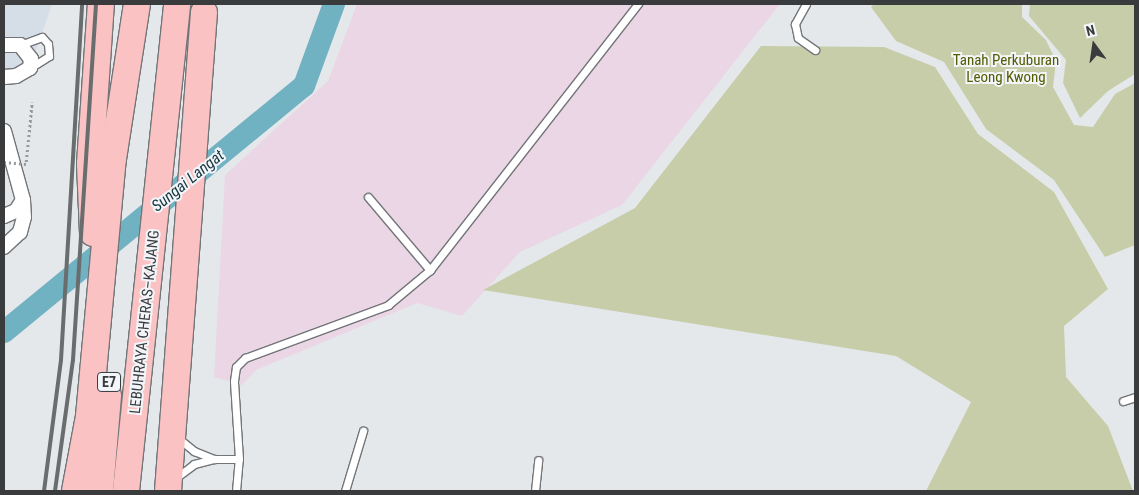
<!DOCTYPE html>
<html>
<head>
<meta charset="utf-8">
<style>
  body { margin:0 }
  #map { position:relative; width:1139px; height:495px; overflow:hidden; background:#e4e8eb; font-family:"Roboto Condensed",sans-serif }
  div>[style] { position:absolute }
  .built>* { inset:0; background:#d5dde7 }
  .industrial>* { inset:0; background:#ebd6e6 }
  .green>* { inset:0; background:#c7cda9 }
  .river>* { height:22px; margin:-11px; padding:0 11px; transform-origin:11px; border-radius:11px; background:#70b1c2 }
  .path>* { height:2.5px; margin-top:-1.25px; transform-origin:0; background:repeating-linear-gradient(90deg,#979a9c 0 2.5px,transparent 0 5px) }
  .roads { filter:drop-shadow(1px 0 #727578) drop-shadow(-1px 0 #727578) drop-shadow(0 1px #727578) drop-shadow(0 -1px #727578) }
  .lane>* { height:7px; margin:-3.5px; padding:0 3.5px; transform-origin:3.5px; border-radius:3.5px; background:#fff }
  .street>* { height:14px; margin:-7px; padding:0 7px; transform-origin:7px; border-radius:7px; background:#fff }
  .highway>* { height:26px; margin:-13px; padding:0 13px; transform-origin:13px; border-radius:13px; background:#fac2c2 }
  .rail>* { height:4px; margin:-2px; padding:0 2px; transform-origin:2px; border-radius:2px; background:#6a6d6e }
  .path-bridge>* { height:2.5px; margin-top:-1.25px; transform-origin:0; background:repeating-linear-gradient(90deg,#979a9c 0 2.5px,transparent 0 5px) }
  span { translate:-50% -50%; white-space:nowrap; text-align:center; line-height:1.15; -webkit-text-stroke:4px #f2f5f9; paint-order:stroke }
  .shield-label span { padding:1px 4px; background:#f2f5f9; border:1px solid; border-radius:4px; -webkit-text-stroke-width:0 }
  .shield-label { font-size:14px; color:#393b3c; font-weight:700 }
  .park-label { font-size:15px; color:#545b01 }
  .street-label { font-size:15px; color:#393b3c }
  .water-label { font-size:16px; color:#15353d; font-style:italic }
  .frame { position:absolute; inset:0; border:5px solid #393b3c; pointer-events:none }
  .north { position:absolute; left:1069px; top:20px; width:50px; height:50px; -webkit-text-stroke:4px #f2f5f9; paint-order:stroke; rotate:346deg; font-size:14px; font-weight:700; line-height:20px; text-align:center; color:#393b3c }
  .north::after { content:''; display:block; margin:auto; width:18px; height:22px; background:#393b3c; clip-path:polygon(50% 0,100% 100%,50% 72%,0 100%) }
</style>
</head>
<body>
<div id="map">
  <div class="built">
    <i style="clip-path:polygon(4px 4px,52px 4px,30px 68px,4px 82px)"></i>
  </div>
  <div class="industrial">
    <i style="clip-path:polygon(357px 4px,780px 4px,622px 205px,520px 252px,462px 316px,417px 303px,256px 370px,242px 385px,214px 377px,225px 175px,328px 81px)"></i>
  </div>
  <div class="green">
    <i style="clip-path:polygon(874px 4px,1022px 4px,1022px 17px,1046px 40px,1056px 61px,1053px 87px,1074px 125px,1093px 127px,1115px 94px,1135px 83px,1135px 245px,1105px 257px,1054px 180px,986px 129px,944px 62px,896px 41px,871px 7px)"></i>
    <i style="clip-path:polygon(1030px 4px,1135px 4px,1135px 74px,1108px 91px,1080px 118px,1063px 83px,1066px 60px,1029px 16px)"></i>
    <i style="clip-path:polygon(761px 46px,884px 47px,935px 67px,978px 134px,1054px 192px,1108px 289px,1064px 326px,1066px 377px,1108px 426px,1133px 491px,926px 491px,971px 402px,896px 356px,483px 290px,635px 208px)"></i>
  </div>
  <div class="river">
    <i style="left:4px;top:332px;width:388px;rotate:-39.4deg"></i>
    <i style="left:304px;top:86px;width:87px;rotate:-69.9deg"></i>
  </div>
  <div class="path">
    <i style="left:26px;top:162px;width:60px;rotate:-84.3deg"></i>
  </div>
  <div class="roads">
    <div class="lane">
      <i style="left:806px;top:4px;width:23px;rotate:119deg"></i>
      <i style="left:795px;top:24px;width:14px;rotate:78deg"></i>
      <i style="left:798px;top:38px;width:21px;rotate:35deg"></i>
      <i style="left:20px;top:45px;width:23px;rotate:-20deg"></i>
      <i style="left:42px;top:37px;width:9px;rotate:49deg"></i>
      <i style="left:48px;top:44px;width:12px;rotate:85deg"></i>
      <i style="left:49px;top:56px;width:22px;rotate:148deg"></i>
      <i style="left:368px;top:197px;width:96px;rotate:49.7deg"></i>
      <i style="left:1123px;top:401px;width:13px;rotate:-18deg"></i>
      <i style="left:178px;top:438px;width:21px;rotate:39deg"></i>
      <i style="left:194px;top:451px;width:22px;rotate:22deg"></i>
      <i style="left:177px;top:477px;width:21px;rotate:-37deg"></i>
      <i style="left:194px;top:464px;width:21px;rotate:-14deg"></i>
      <i style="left:214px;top:459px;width:25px"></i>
      <i style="left:236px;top:491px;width:32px;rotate:-85deg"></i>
      <i style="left:239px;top:459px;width:78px;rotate:-93.7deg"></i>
      <i style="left:234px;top:381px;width:14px;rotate:-82deg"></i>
      <i style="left:236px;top:367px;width:13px;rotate:-45deg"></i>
      <i style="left:245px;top:358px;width:153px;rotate:-20.3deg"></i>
      <i style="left:388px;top:305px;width:55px;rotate:-39.8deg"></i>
      <i style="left:430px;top:270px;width:338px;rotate:-52deg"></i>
      <i style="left:345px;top:491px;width:63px;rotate:-73.3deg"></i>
      <i style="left:535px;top:491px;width:31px;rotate:-84deg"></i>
    </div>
    <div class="street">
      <i style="left:4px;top:45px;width:16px"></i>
      <i style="left:20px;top:45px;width:18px;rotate:52deg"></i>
      <i style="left:31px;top:59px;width:9px;rotate:96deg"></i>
      <i style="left:30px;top:68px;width:16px;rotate:150deg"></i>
      <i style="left:16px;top:76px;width:12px;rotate:175deg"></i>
      <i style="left:4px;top:131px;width:72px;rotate:74.6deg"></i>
      <i style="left:23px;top:200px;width:17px;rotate:87deg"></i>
      <i style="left:24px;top:217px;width:16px;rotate:105deg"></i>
      <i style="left:20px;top:232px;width:22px;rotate:137deg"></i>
      <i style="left:4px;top:216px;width:13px;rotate:-23deg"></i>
      <i style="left:16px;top:211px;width:13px;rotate:-58deg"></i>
    </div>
    <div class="highway">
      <i style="left:93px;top:233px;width:69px;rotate:-92.5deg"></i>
      <i style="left:90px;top:164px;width:160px;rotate:-86.1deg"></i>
      <i style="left:75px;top:491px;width:76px;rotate:-79.4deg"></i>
      <i style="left:89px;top:416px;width:258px;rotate:-84.7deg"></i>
      <i style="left:113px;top:159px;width:157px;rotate:-81.2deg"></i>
      <i style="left:100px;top:491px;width:96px;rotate:-85.2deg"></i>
      <i style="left:126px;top:491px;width:490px;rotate:-84deg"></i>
      <i style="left:168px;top:491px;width:480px;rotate:-85.7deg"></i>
    </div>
  </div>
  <div class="rail">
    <i style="left:44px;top:491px;width:132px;rotate:-82.6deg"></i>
    <i style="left:61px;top:360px;width:357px;rotate:-86.6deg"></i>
    <i style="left:55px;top:491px;width:132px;rotate:-82.2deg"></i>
    <i style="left:73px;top:360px;width:357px;rotate:-86.3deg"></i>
  </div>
  <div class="path-bridge">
    <i style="left:4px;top:162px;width:22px;rotate:5deg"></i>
  </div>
  <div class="shield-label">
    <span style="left:109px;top:382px">E7</span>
  </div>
  <div class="park-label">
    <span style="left:1006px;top:69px">Tanah Perkuburan<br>Leong Kwong</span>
  </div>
  <div class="street-label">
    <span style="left:145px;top:322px;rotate:-84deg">LEBUHRAYA CHERAS–KAJANG</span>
  </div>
  <div class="water-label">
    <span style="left:188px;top:181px;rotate:-39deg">Sungai Langat</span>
  </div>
  <div class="frame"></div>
  <div class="north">N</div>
</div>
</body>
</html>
